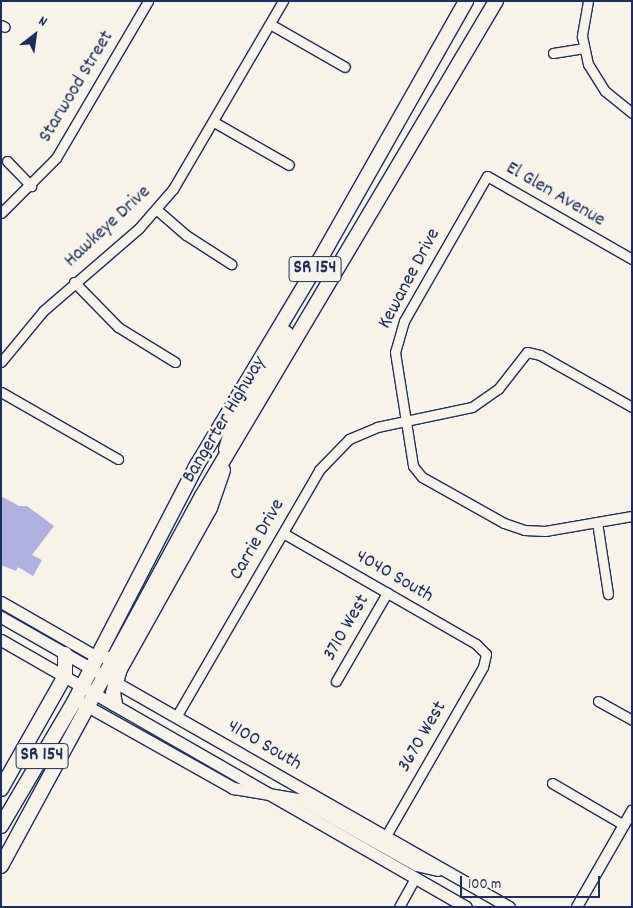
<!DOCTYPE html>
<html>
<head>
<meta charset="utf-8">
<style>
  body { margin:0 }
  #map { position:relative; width:633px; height:908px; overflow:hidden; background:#f7f3e8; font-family:Dekko,sans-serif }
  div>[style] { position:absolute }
  .building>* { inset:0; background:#b0b0e1 }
  .roads { filter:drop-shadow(1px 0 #1b2f5e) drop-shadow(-1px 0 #1b2f5e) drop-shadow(0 1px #1b2f5e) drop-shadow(0 -1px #1b2f5e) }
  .minor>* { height:9px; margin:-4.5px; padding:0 4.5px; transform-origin:4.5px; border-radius:4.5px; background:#f7f3e8 }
  .tertiary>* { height:10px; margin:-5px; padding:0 5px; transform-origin:5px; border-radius:5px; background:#f7f3e8 }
  .secondary>* { height:11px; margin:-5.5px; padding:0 5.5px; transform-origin:5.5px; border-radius:5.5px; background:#f7f3e8 }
  .trunk>* { height:14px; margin:-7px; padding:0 7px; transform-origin:7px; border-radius:7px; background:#f7f3e8 }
  span { translate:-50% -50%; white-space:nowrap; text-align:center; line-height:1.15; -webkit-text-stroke:5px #f7f3e8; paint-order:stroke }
  .shield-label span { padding:1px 4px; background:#f7f3e8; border:1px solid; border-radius:4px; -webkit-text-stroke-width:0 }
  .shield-label { font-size:19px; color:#1b2f5e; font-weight:700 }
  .street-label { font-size:20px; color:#1b2f5e }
  .frame { position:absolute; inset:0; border:2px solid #1b2f5e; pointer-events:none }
  .north { position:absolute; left:10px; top:10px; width:50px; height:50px; -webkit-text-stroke:4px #f7f3e8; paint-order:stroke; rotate:30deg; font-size:14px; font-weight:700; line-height:20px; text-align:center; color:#1b2f5e }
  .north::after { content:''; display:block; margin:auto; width:18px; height:22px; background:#1b2f5e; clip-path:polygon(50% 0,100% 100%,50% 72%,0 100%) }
  .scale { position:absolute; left:460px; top:876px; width:140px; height:22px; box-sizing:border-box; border:2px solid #1b2f5e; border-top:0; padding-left:6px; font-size:15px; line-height:18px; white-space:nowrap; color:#1b2f5e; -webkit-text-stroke:4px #f7f3e8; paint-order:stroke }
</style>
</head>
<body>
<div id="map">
  <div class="building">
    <i style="clip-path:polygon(1px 496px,19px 506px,27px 506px,54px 526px,32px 555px,42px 560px,33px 576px,18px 567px,16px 571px,1px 565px)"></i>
  </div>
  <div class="roads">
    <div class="minor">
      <i style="left:588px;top:1px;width:36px;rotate:100deg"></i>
      <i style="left:582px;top:36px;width:29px;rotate:78deg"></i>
      <i style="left:588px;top:64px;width:32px;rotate:58deg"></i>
      <i style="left:605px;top:91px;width:35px;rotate:39deg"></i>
      <i style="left:270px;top:24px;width:86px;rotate:29.8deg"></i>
      <i style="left:1px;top:25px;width:4px;rotate:27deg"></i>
      <i style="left:553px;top:53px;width:30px;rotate:-9deg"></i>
      <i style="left:214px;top:122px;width:86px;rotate:29.8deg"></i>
      <i style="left:7px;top:161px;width:35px;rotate:46deg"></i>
      <i style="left:156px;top:209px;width:40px;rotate:41deg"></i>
      <i style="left:186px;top:235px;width:54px;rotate:32.8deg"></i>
      <i style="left:1px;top:213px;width:78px;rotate:-45deg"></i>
      <i style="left:56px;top:158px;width:182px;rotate:-59.6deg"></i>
      <i style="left:632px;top:259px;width:167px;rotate:-150.2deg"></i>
      <i style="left:487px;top:176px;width:167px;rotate:119.8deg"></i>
      <i style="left:404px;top:321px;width:32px;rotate:106deg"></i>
      <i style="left:395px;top:352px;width:115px;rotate:81deg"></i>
      <i style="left:413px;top:466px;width:14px;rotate:51deg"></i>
      <i style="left:422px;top:477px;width:94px;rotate:29.3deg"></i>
      <i style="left:504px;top:523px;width:21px;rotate:19deg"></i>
      <i style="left:524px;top:530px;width:21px;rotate:3deg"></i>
      <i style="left:545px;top:531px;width:88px;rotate:-9.8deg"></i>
      <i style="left:74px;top:282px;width:63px;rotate:45.6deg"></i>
      <i style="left:118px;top:327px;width:67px;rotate:31.6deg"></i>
      <i style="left:1px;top:362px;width:66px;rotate:-50.5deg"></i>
      <i style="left:43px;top:311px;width:127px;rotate:-40.8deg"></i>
      <i style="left:139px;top:228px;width:52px;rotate:-48.9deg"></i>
      <i style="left:173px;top:189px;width:218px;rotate:-59.7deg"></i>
      <i style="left:1px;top:392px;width:135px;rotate:29.8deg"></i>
      <i style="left:597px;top:522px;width:73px;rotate:81.3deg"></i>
      <i style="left:283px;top:533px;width:223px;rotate:29.9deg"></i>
      <i style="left:476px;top:644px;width:14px;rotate:45deg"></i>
      <i style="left:486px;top:654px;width:13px;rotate:103deg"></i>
      <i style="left:483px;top:667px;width:195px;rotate:119.9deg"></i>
      <i style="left:336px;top:681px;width:102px;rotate:-59.9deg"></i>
      <i style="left:598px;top:701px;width:39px;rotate:29deg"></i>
      <i style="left:176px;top:717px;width:285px;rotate:-59.9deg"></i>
      <i style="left:319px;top:470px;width:43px;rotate:-45.9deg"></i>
      <i style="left:349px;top:439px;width:30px;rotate:-23deg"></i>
      <i style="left:377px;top:427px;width:97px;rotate:-11.9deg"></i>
      <i style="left:472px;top:407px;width:32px;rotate:-35deg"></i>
      <i style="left:498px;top:389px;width:47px;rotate:-51.9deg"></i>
      <i style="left:527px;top:352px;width:13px;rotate:13deg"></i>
      <i style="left:540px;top:355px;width:106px;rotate:29.5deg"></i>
      <i style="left:552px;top:783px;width:83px;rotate:30.3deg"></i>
      <i style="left:399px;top:907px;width:33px;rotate:-61deg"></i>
    </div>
    <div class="tertiary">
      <i style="left:577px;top:907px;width:111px;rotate:-60.2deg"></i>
    </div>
    <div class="secondary">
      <i style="left:1px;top:602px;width:111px;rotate:29.8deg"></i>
      <i style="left:97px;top:657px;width:14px"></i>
      <i style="left:111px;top:657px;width:10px;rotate:-37deg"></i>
      <i style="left:1px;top:617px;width:585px;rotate:29.72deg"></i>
      <i style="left:1px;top:640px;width:536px;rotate:29.86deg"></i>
      <i style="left:80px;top:702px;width:176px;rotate:29.3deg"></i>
      <i style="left:233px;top:788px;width:67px;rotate:9.5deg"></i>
      <i style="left:299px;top:799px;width:134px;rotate:29.4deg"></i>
      <i style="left:416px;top:865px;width:22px;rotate:13deg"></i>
    </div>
    <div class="trunk">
      <i style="left:226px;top:449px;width:31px;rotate:-73deg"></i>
      <i style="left:235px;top:419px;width:100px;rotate:-59.3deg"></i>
      <i style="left:115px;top:704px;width:11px;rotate:-100deg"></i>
      <i style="left:113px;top:693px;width:25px;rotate:-74deg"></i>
      <i style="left:120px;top:669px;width:184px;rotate:-60.8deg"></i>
      <i style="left:210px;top:508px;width:40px;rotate:-71.1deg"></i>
      <i style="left:1px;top:789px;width:130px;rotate:-60.5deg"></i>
      <i style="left:65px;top:676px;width:22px;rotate:-90deg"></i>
      <i style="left:1px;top:826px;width:144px;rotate:-59.5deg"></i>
      <i style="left:74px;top:702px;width:267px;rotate:-62.6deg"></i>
      <i style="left:197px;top:465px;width:238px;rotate:-59.1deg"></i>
      <i style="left:319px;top:261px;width:299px;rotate:-60.5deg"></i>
      <i style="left:1px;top:866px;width:421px;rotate:-61.5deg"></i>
      <i style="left:202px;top:496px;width:576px;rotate:-59.29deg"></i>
    </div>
  </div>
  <div class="shield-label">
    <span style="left:315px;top:269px">SR 154</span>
    <span style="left:42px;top:756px">SR 154</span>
  </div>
  <div class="street-label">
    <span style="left:77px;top:87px;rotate:-59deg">Starwood Street</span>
    <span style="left:555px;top:195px;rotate:30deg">El Glen Avenue</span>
    <span style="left:108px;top:227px;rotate:-43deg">Hawkeye Drive</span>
    <span style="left:410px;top:279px;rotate:-62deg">Kewanee Drive</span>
    <span style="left:225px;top:420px;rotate:-59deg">Bangerter Highway</span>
    <span style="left:258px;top:540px;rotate:-60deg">Carrie Drive</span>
    <span style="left:394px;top:577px;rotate:30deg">4040 South</span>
    <span style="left:347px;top:628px;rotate:-60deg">3710 West</span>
    <span style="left:423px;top:737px;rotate:-60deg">3670 West</span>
    <span style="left:264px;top:746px;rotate:30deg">4100 South</span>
  </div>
  <div class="frame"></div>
  <div class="north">N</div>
  <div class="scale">100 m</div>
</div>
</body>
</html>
